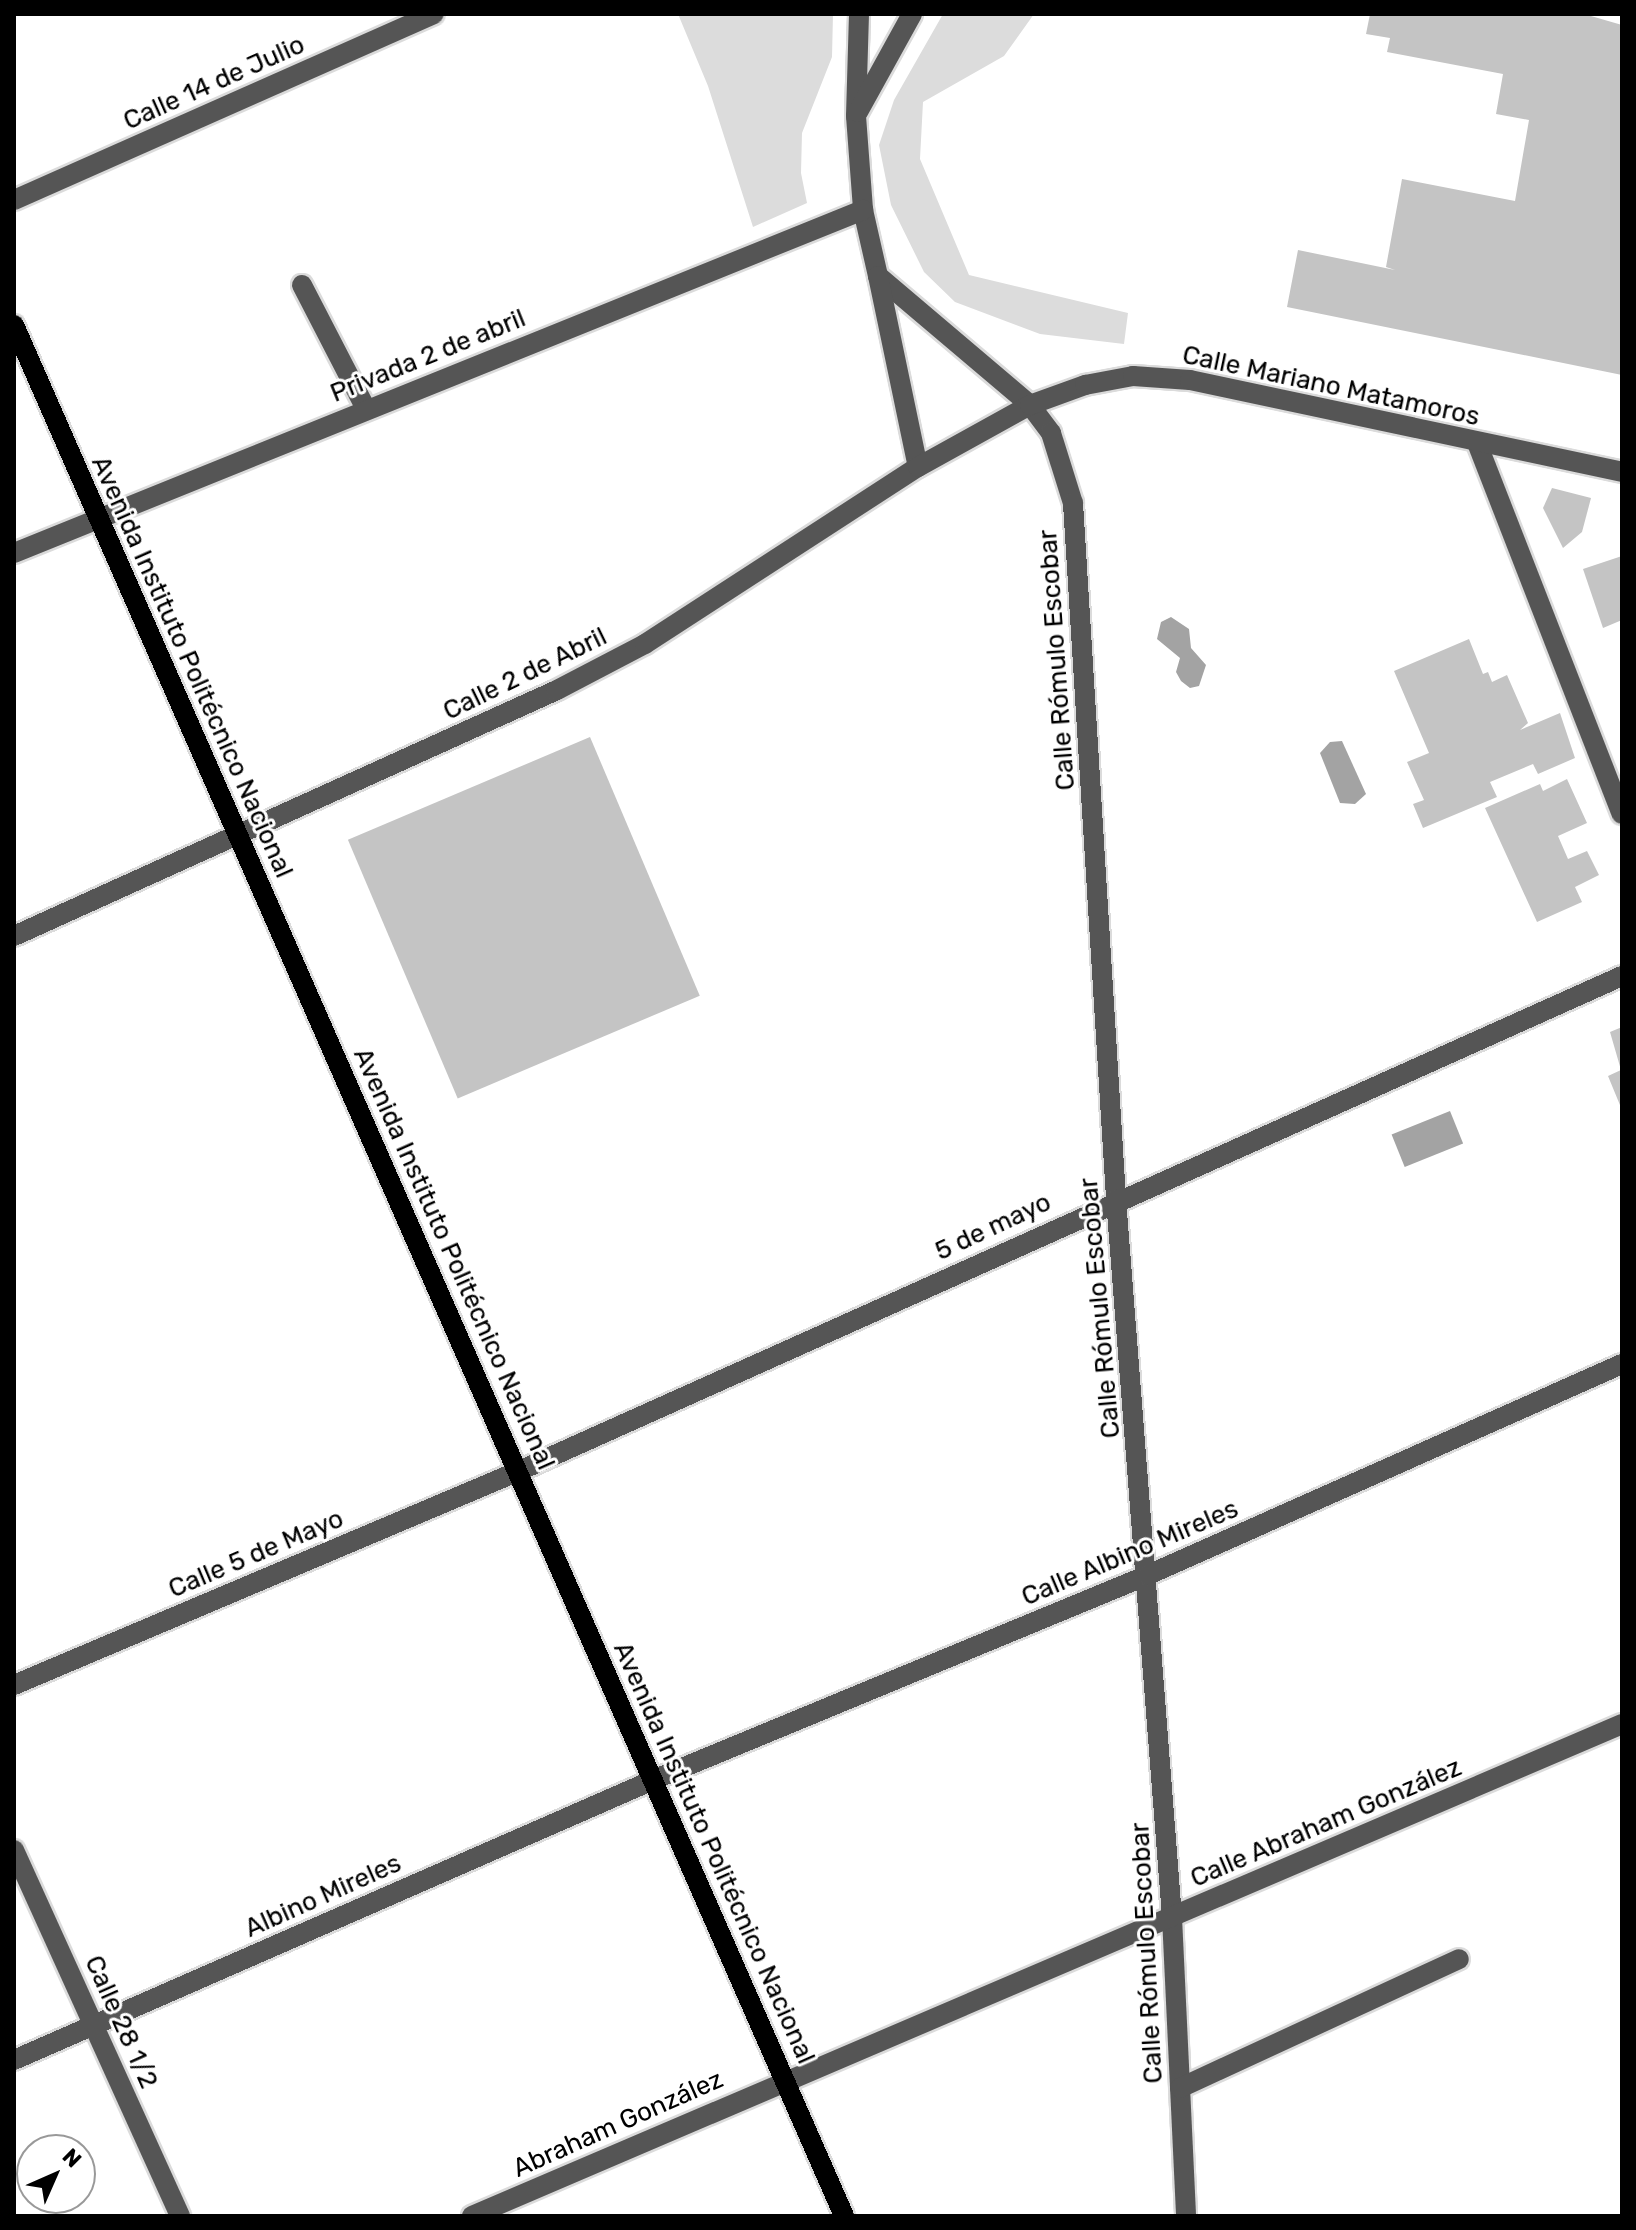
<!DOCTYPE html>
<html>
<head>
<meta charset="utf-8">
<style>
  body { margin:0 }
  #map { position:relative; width:1636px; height:2230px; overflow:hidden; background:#fff; font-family:Rubik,sans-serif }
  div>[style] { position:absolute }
  .green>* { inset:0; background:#dcdcdc }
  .water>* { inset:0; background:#a3a3a3; transform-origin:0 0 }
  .building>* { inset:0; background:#c4c4c4; transform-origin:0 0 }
  .roads { filter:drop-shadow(2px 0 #dbdbdb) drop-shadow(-2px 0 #dbdbdb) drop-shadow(0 2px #dbdbdb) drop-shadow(0 -2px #dbdbdb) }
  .minor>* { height:20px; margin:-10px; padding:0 10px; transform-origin:10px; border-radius:10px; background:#555 }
  .major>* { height:20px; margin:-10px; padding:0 10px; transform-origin:10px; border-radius:10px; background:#000 }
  span { translate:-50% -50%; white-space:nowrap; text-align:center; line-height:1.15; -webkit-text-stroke:6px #fff; paint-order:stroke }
  .street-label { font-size:26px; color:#000 }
  .frame { position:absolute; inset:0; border:16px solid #000; pointer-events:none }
  .north { position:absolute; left:16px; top:2134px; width:80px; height:80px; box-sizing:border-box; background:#fff; border:2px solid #999; border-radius:50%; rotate:45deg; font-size:22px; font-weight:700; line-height:32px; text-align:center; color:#000 }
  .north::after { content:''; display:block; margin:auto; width:28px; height:36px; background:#000; clip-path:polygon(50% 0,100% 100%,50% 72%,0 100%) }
</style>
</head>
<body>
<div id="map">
  <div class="green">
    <i style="clip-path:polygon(678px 14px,833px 14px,832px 57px,802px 133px,801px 173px,807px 203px,753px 227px,708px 86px)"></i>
    <i style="clip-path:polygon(943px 14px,1034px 14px,1004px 56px,923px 102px,920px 159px,969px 275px,1128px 313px,1124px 344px,1040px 334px,955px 302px,924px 272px,891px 205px,879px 145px,894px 100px)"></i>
  </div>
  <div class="water">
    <i style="clip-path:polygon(1171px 617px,1189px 629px,1191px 648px,1206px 665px,1199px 686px,1190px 688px,1181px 681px,1176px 672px,1180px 658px,1157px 639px,1161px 622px)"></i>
    <i style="clip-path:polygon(1342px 741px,1366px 794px,1355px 804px,1340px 803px,1320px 753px,1330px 742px)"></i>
    <i style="left:1450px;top:1111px;width:35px;height:63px;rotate:68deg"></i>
  </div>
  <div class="building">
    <i style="clip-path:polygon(1370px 14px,1584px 14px,1622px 25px,1622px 375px,1287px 307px,1298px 250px,1395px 270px,1386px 267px,1402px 179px,1515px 201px,1529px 120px,1496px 114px,1503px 74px,1387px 52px,1390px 38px,1366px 34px)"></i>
    <i style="clip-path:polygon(1552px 488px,1591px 498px,1582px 532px,1563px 548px,1543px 508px)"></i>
    <i style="clip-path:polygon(1622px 556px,1622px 620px,1603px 628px,1583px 569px)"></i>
    <i style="clip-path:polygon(1469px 639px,1483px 674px,1488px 672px,1492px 682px,1507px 675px,1528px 723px,1520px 730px,1560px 713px,1575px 758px,1538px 774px,1533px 764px,1490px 782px,1497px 797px,1423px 828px,1413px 804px,1424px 800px,1407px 762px,1429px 753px,1394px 671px)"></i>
    <i style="left:590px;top:737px;width:281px;height:263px;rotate:67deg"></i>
    <i style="clip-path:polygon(1567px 779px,1587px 823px,1558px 836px,1568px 859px,1587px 851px,1599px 875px,1575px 887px,1582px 902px,1537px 922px,1485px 808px,1540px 784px,1543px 791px)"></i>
    <i style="clip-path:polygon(1622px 1027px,1622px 1110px,1608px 1076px,1621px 1070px,1610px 1032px)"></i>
  </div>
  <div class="roads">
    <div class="minor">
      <i style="left:859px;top:14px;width:102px;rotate:91.7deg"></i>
      <i style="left:856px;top:116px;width:94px;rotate:85.7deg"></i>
      <i style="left:863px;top:210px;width:68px;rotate:77.2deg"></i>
      <i style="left:878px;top:276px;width:199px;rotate:40.3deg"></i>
      <i style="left:1030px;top:405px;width:35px;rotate:53deg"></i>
      <i style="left:1051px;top:433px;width:73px;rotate:72.6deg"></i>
      <i style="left:1073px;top:503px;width:697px;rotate:86.46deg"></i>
      <i style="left:1116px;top:1199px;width:720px;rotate:85.54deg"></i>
      <i style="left:1172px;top:1917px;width:299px;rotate:87.3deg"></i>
      <i style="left:858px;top:112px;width:112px;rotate:-61.1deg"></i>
      <i style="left:14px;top:200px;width:459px;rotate:-23.9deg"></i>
      <i style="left:878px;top:276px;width:195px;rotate:78.2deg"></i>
      <i style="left:302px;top:285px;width:140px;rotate:62.7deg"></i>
      <i style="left:1477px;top:443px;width:398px;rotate:68.7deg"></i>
      <i style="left:14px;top:553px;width:916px;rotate:-22deg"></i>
      <i style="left:14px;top:936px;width:596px;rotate:-24.37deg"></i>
      <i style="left:557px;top:690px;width:99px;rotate:-27.6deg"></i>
      <i style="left:645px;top:644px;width:325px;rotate:-33deg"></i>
      <i style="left:918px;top:467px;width:128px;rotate:-29deg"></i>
      <i style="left:1030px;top:405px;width:59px;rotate:-20deg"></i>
      <i style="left:1085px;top:385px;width:49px;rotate:-10.6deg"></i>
      <i style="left:1133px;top:376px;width:57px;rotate:4deg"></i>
      <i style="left:1190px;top:380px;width:442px;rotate:12deg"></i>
      <i style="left:14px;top:1685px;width:548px;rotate:-22.97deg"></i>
      <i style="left:519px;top:1471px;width:1209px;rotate:-24.17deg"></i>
      <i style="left:14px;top:1850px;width:402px;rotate:65.6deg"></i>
      <i style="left:14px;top:2060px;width:698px;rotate:-23.66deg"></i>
      <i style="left:653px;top:1780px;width:536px;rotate:-22.5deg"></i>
      <i style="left:1148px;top:1575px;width:519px;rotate:-24deg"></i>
      <i style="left:1180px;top:2088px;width:307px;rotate:-24.8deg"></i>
      <i style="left:472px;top:2216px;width:1251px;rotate:-23.16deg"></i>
    </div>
    <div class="major">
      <i style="left:14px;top:325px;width:2065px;rotate:66.3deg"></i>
    </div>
  </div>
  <div class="street-label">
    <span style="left:214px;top:83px;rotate:-24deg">Calle 14 de Julio</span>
    <span style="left:428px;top:356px;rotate:-22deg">Privada 2 de abril</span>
    <span style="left:1331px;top:386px;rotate:12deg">Calle Mariano Matamoros</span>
    <span style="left:1057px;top:660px;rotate:-94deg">Calle Rómulo Escobar</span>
    <span style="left:192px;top:667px;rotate:66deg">Avenida Instituto Politécnico Nacional</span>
    <span style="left:525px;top:674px;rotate:-26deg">Calle 2 de Abril</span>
    <span style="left:993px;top:1227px;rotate:-25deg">5 de mayo</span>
    <span style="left:454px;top:1259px;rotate:66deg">Avenida Instituto Politécnico Nacional</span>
    <span style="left:1100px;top:1308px;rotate:-95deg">Calle Rómulo Escobar</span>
    <span style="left:1130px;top:1553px;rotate:-23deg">Calle Albino Mireles</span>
    <span style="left:256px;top:1554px;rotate:-23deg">Calle 5 de Mayo</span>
    <span style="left:1326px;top:1823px;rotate:-23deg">Calle Abraham González</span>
    <span style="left:714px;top:1853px;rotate:66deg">Avenida Instituto Politécnico Nacional</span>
    <span style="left:323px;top:1896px;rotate:-24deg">Albino Mireles</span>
    <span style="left:1147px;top:1953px;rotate:-93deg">Calle Rómulo Escobar</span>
    <span style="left:121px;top:2022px;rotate:66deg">Calle 28 1/2</span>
    <span style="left:618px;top:2124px;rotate:-24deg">Abraham González</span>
  </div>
  <div class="frame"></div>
  <div class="north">N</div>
</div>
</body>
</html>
